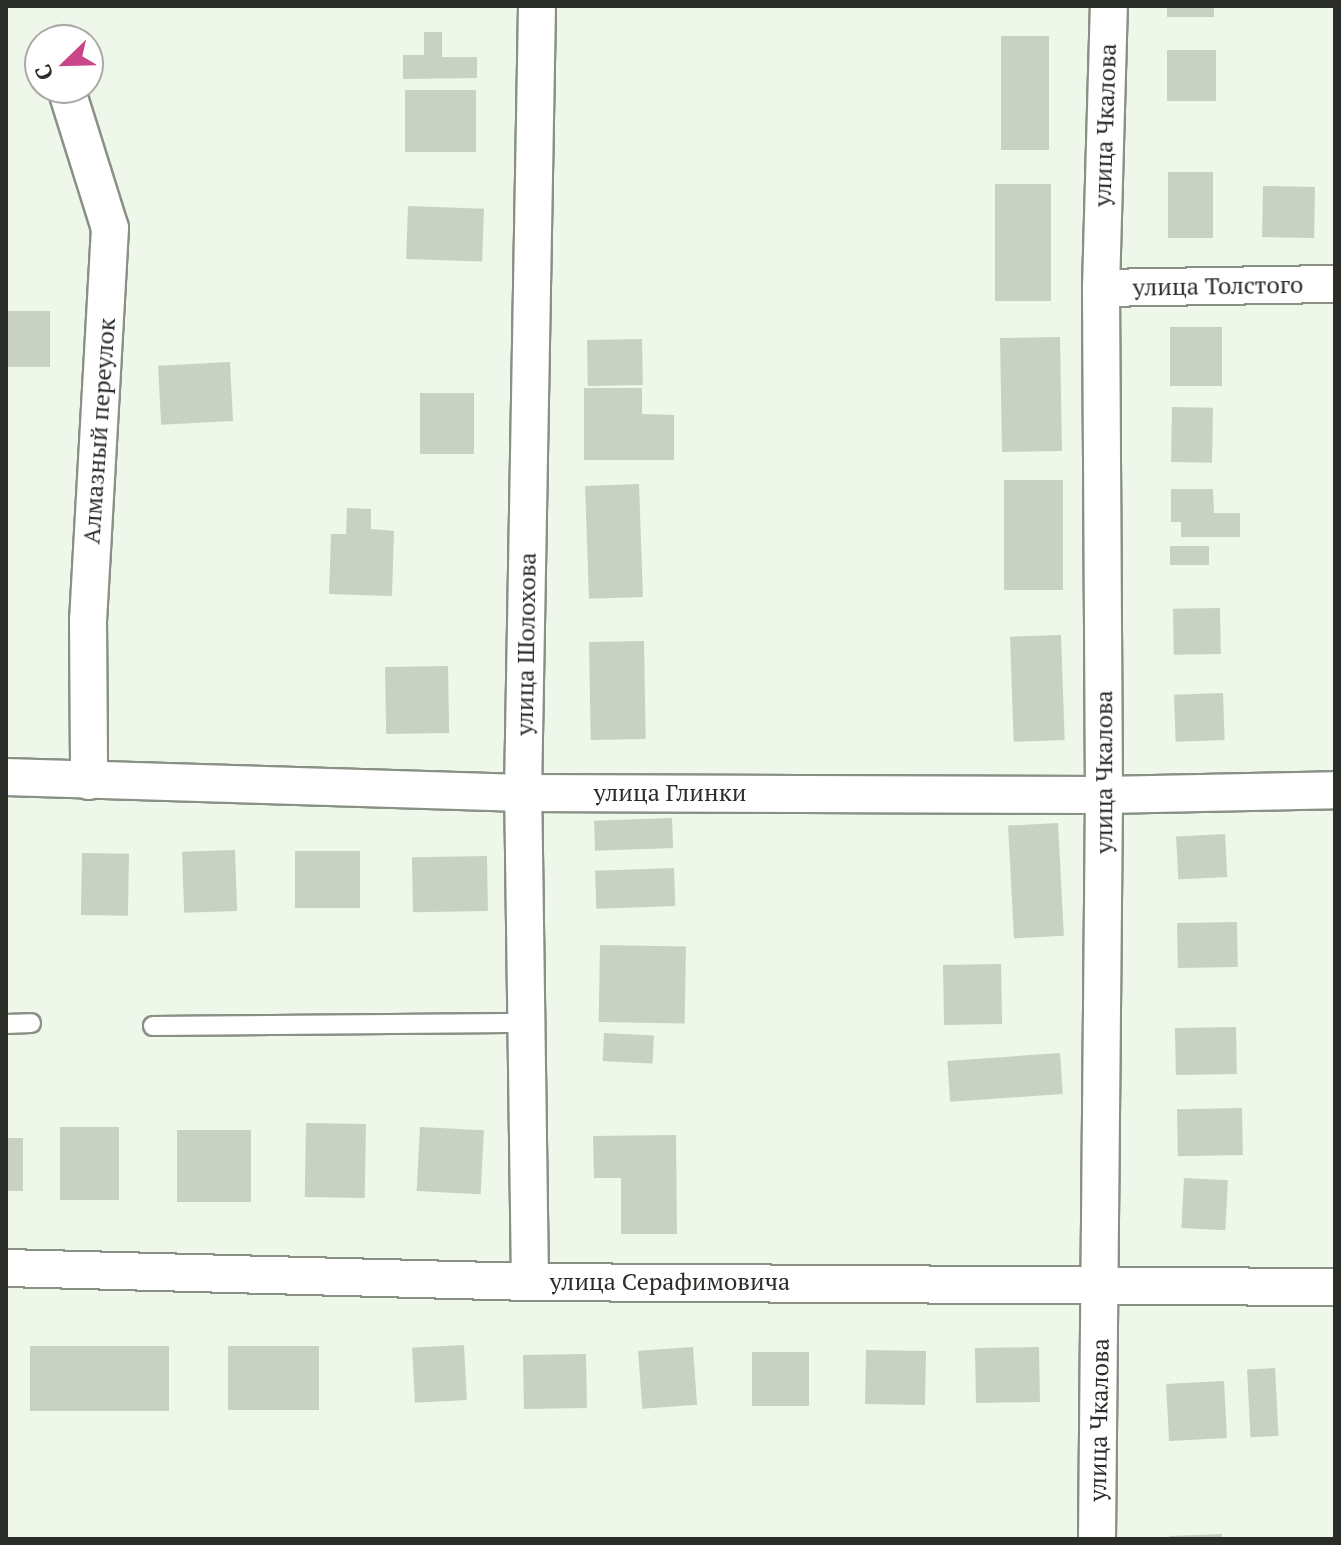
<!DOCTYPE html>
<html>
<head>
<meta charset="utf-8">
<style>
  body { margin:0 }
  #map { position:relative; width:1341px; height:1545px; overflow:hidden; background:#eef7e9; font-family:"PT Serif",serif }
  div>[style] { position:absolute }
  .building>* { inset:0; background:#c8d1c3; transform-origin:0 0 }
  .roads { filter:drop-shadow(2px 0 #899185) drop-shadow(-2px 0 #899185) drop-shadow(0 2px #899185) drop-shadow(0 -2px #899185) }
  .service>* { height:18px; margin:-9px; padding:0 9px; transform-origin:9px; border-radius:9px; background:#fff }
  .minor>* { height:36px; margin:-18px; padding:0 18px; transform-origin:18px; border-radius:18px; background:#fff }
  span { translate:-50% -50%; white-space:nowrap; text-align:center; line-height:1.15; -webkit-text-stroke:6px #fff; paint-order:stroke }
  .street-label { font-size:24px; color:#2a2d28 }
  .frame { position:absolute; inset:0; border:8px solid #2a2d28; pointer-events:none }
  .north { position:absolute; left:24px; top:24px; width:80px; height:80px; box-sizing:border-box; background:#fff; border:2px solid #aaaba9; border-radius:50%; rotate:247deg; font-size:22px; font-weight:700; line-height:32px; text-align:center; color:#2a2d28 }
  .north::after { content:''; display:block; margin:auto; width:28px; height:36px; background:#cb4688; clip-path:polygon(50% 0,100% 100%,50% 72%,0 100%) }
</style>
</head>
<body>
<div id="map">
  <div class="building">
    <i style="left:1167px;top:6px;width:47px;height:11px"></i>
    <i style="clip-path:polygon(424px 32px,442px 32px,442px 57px,477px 57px,477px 78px,403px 79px,403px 55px,424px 55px)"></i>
    <i style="left:1001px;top:36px;width:48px;height:114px"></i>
    <i style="left:1167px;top:50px;width:49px;height:51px"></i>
    <i style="left:476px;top:90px;width:62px;height:71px;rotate:90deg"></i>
    <i style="left:1168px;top:172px;width:45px;height:66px"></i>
    <i style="left:995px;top:184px;width:56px;height:117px"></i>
    <i style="left:1263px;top:186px;width:52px;height:51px;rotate:1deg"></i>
    <i style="left:408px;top:206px;width:76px;height:53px;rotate:2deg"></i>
    <i style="left:6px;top:311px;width:44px;height:56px"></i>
    <i style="left:1170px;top:327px;width:52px;height:59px"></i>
    <i style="left:1060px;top:337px;width:114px;height:60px;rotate:89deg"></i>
    <i style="left:642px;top:339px;width:46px;height:55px;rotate:89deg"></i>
    <i style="left:230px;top:362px;width:59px;height:72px;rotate:87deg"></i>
    <i style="clip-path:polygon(584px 388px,642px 388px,642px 414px,674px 415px,674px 460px,584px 460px)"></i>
    <i style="left:420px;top:393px;width:54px;height:61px"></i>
    <i style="left:1172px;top:407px;width:41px;height:55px;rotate:1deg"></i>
    <i style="left:1004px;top:480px;width:59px;height:110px"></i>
    <i style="left:639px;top:484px;width:113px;height:54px;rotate:88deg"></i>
    <i style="clip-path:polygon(1171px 489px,1213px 489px,1214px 513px,1240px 513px,1240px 537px,1181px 537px,1181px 522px,1171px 522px)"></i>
    <i style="clip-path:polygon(347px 508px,371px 509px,371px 529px,394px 531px,392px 596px,329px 594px,331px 534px,346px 534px)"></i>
    <i style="left:1170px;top:546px;width:39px;height:19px"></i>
    <i style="left:1220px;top:608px;width:46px;height:47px;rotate:89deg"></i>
    <i style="left:1061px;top:635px;width:105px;height:51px;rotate:88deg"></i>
    <i style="left:644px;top:641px;width:98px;height:55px;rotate:89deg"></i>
    <i style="left:448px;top:666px;width:67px;height:63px;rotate:89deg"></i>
    <i style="left:1223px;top:693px;width:47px;height:49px;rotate:88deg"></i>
    <i style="left:672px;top:818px;width:30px;height:78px;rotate:88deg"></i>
    <i style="left:1058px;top:823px;width:113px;height:50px;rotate:87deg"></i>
    <i style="left:1225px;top:834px;width:43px;height:49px;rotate:87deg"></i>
    <i style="left:235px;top:850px;width:61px;height:53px;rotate:88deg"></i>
    <i style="left:295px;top:851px;width:65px;height:57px"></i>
    <i style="left:82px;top:853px;width:47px;height:62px;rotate:1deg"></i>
    <i style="left:487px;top:856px;width:55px;height:75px;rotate:89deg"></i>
    <i style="left:674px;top:868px;width:38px;height:79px;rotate:88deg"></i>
    <i style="left:1237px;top:922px;width:45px;height:60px;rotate:89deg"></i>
    <i style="left:600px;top:945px;width:86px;height:77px;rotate:1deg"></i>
    <i style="left:1001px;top:964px;width:60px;height:58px;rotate:89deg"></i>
    <i style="left:1236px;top:1027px;width:47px;height:61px;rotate:89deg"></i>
    <i style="left:604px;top:1033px;width:50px;height:28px;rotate:3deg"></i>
    <i style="left:1060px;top:1053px;width:41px;height:113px;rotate:86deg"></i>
    <i style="left:1242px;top:1108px;width:47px;height:65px;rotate:89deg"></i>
    <i style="left:306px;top:1123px;width:60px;height:74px;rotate:1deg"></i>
    <i style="left:60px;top:1127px;width:59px;height:73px"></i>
    <i style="left:420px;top:1127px;width:64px;height:64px;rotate:3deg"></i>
    <i style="left:177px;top:1130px;width:74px;height:72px"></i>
    <i style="clip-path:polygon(676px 1135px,677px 1234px,621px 1234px,621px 1178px,594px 1178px,593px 1136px)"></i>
    <i style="left:6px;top:1138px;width:17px;height:53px"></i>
    <i style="left:1184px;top:1178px;width:44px;height:50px;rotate:3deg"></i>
    <i style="left:464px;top:1345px;width:55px;height:52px;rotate:87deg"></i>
    <i style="left:169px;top:1346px;width:65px;height:139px;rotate:90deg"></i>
    <i style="left:228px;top:1346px;width:91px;height:64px"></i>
    <i style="left:693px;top:1347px;width:58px;height:55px;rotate:86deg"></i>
    <i style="left:1039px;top:1347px;width:55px;height:64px;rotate:89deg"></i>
    <i style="left:866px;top:1350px;width:60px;height:54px;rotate:1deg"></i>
    <i style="left:752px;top:1352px;width:57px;height:54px"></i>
    <i style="left:586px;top:1354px;width:54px;height:63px;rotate:89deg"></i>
    <i style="left:1275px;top:1368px;width:68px;height:28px;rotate:87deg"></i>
    <i style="left:1224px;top:1381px;width:57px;height:58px;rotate:87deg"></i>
    <i style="clip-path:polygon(1222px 1534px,1222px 1539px,1169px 1539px,1169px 1536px)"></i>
  </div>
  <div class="roads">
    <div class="service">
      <i style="left:6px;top:1024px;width:25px;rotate:-2deg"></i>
      <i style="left:153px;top:1026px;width:373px;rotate:-0.5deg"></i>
    </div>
    <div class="minor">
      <i style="left:66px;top:88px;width:147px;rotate:72.6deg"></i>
      <i style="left:110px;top:228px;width:392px;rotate:93.2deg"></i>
      <i style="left:88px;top:619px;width:162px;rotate:89.6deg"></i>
      <i style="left:1101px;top:288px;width:234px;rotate:-1deg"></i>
      <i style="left:6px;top:777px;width:517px;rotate:1.77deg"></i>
      <i style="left:523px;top:793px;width:581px;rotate:0.2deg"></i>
      <i style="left:1104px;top:795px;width:231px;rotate:-1.2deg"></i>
      <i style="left:6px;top:1268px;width:524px;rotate:1.53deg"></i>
      <i style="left:530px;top:1282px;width:805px;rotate:0.36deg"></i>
      <i style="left:530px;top:1282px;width:489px;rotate:-90.8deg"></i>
      <i style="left:523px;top:793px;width:787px;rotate:-88.98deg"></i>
      <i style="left:1097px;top:1539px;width:744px;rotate:-89.46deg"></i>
      <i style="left:1104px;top:795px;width:507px;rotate:-90.34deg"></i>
      <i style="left:1101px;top:288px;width:282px;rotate:-88.4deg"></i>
    </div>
  </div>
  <div class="street-label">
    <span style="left:1105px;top:125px;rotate:-88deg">улица Чкалова</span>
    <span style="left:1218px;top:286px;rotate:-1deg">улица Толстого</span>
    <span style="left:99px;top:431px;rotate:-86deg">Алмазный переулок</span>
    <span style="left:526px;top:644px;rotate:-89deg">улица Шолохова</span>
    <span style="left:1104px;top:772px;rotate:-90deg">улица Чкалова</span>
    <span style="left:670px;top:793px">улица Глинки</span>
    <span style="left:670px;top:1282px">улица Серафимовича</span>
    <span style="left:1099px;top:1420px;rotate:-89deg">улица Чкалова</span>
  </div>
  <div class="frame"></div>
  <div class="north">С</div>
</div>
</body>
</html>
